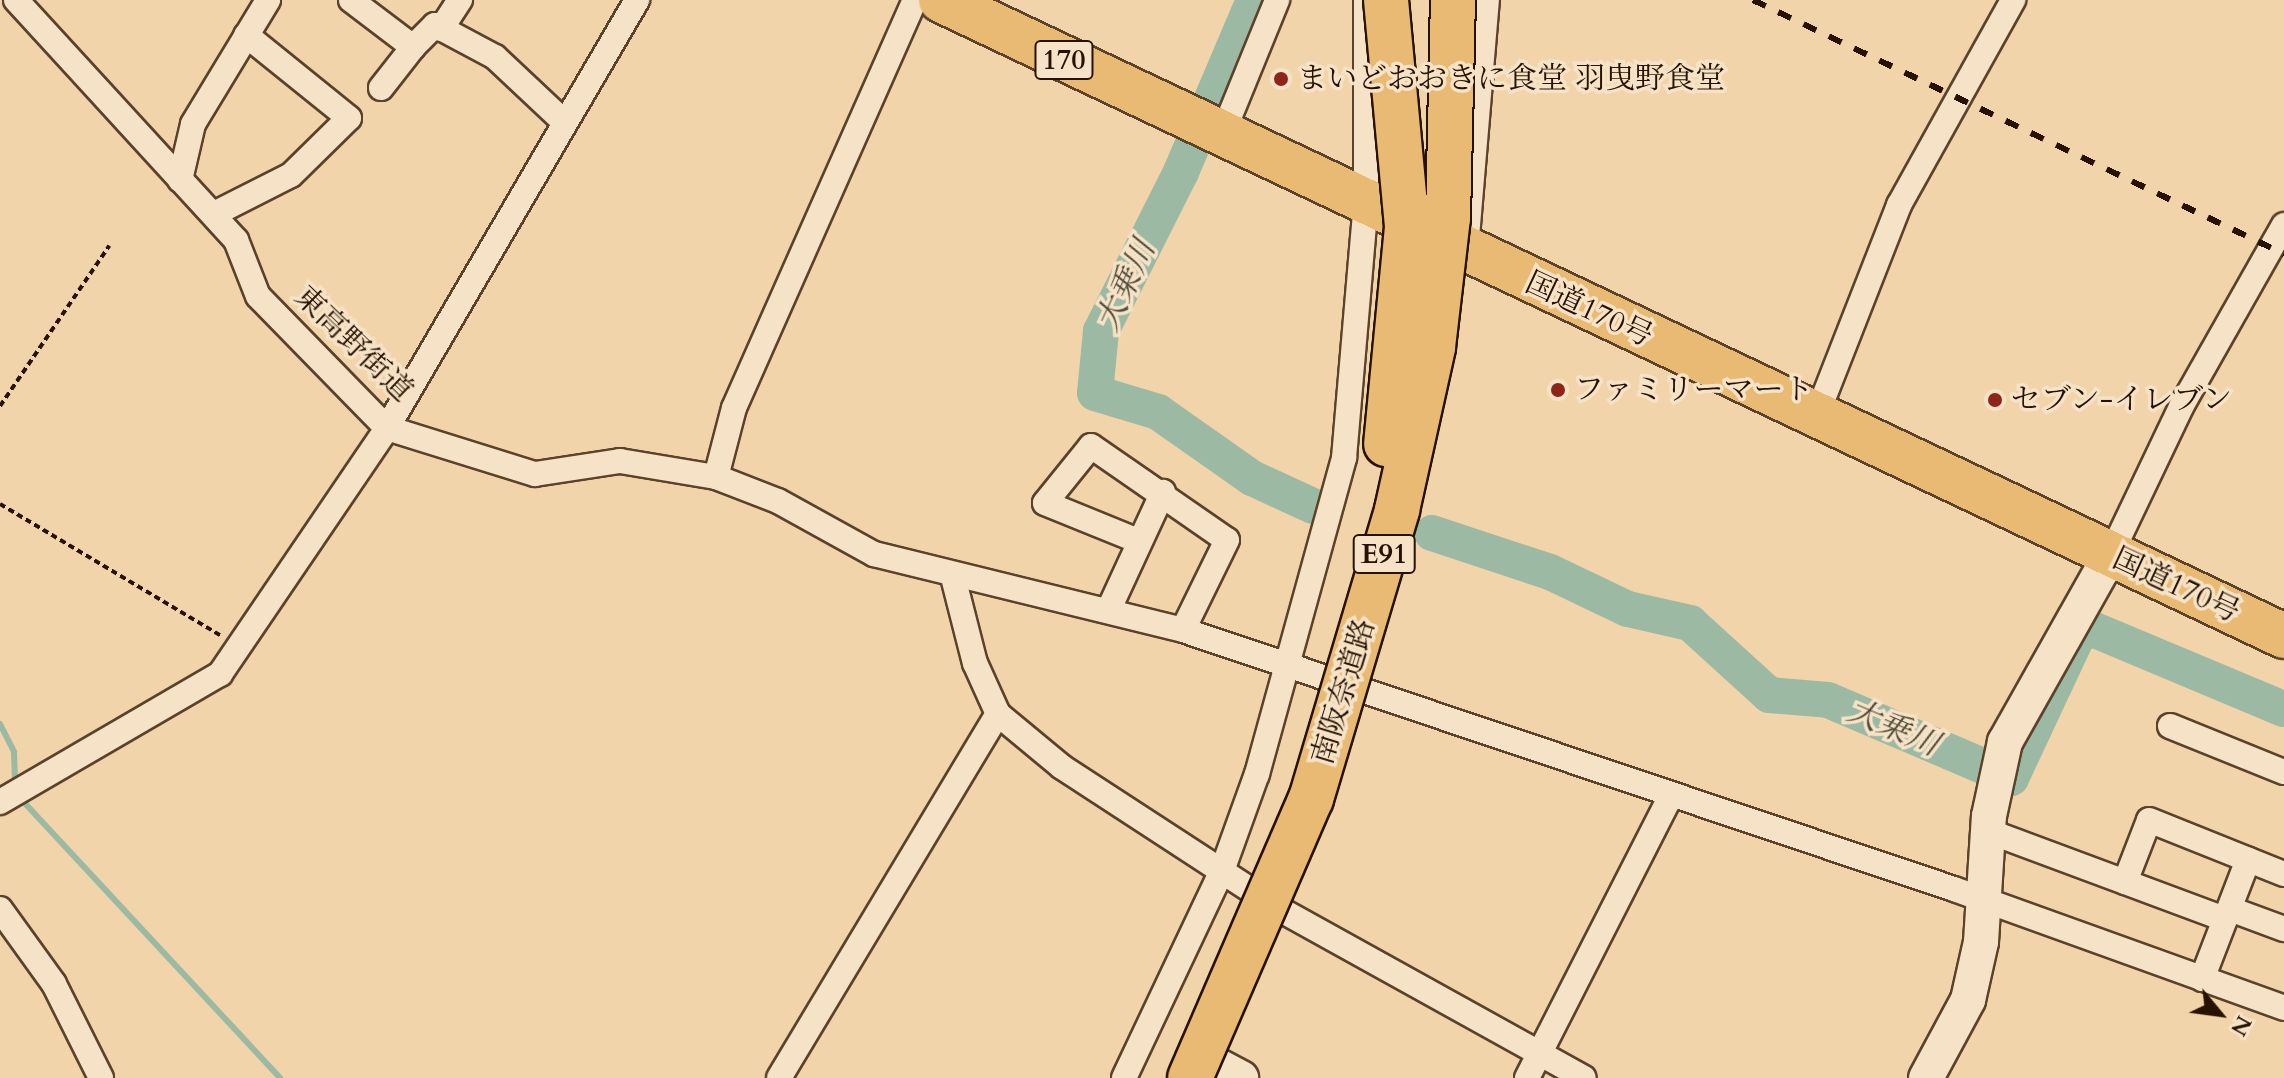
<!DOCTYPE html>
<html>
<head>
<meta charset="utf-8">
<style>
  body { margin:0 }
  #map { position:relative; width:2284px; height:1078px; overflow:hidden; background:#f1d4a9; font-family:Cardo,"Noto Serif JP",serif }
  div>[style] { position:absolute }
  .stream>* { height:6px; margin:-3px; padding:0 3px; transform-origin:3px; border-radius:3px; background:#9cb9a4 }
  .river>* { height:36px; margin:-18px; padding:0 18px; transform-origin:18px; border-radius:18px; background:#9cb9a4 }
  .path>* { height:4px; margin-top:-2px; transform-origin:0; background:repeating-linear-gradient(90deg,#271101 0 6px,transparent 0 10px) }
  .roads { filter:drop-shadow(2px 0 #5a422b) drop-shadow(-2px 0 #5a422b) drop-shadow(0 2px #5a422b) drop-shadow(0 -2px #5a422b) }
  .street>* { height:24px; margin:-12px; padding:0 12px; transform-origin:12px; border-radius:12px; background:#f6e3c7 }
  .secondary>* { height:34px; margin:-17px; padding:0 17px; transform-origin:17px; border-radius:17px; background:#f6e3c7 }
  .highway>* { height:44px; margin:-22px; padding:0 22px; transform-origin:22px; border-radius:22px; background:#e8ba74 }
  .rail>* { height:6px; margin-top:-3px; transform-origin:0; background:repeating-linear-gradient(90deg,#271101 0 14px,transparent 0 28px) }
  .bridges { filter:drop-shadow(2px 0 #271101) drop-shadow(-2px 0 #271101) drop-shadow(0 2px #271101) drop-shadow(0 -2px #271101) }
  .highway-bridge>* { height:44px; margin:-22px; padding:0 22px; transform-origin:22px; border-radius:22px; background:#e8ba74 }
  .dots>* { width:22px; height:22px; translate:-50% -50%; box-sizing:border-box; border:4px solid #f6e3c7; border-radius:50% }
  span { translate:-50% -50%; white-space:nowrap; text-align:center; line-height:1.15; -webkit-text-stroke:7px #f6e3c7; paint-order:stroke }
  .shield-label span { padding:2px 6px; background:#f6e3c7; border:2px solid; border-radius:6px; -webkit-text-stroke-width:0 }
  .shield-label { font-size:28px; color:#271101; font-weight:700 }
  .poi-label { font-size:30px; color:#271101 }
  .left { translate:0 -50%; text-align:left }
  .street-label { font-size:30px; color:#271101 }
  .water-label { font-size:32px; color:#504c3a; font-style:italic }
  .north { position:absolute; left:2180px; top:974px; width:80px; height:80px; -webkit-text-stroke:6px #f6e3c7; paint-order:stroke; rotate:119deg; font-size:22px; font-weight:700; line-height:32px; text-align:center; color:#271101 }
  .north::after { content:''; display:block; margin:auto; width:28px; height:36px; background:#271101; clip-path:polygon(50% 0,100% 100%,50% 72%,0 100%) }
</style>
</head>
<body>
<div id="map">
  <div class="stream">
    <i style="left:0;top:724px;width:31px;rotate:63deg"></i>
    <i style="left:14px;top:752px;width:33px;rotate:88deg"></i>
    <i style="left:20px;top:798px;width:382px;rotate:47.1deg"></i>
  </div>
  <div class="river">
    <i style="left:1254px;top:0;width:187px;rotate:113deg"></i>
    <i style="left:1181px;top:172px;width:178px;rotate:116.7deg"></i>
    <i style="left:1101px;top:331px;width:62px;rotate:95.5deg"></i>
    <i style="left:1095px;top:393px;width:66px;rotate:16.8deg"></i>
    <i style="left:1158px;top:412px;width:115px;rotate:35.1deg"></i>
    <i style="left:1252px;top:478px;width:67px;rotate:24.7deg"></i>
    <i style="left:1432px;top:533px;width:124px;rotate:18.3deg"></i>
    <i style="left:1550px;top:572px;width:86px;rotate:25.4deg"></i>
    <i style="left:1628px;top:609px;width:64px;rotate:12.7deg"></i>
    <i style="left:1690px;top:623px;width:107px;rotate:42.3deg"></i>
    <i style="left:1769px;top:695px;width:59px;rotate:4.8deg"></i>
    <i style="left:1828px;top:700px;width:199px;rotate:23.1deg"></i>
    <i style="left:2011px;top:778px;width:156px;rotate:-64.9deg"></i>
    <i style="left:2077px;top:637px;width:16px;rotate:-35deg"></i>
    <i style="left:2090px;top:628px;width:210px;rotate:22.7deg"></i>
  </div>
  <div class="path">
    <i style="left:0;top:406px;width:194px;rotate:-55.7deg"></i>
    <i style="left:0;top:504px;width:257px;rotate:30.8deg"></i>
  </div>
  <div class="roads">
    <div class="street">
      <i style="left:16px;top:0;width:326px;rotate:47.5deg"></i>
      <i style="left:236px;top:240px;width:60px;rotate:68.6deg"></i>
      <i style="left:258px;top:296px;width:185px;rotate:45.7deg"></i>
      <i style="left:387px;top:428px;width:155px;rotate:17.3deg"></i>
      <i style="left:535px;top:474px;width:86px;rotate:-8.7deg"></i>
      <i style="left:620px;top:461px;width:97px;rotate:9.5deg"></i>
      <i style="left:716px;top:477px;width:66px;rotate:21.2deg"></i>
      <i style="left:778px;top:501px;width:110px;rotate:28.9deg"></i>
      <i style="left:874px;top:554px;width:318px;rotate:13.8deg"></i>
      <i style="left:1183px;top:630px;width:813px;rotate:18.57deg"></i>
      <i style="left:1954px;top:889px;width:351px;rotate:19.8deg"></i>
      <i style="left:351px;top:0;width:78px;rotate:37.2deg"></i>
      <i style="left:413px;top:47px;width:31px;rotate:-45deg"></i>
      <i style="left:435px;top:25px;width:68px;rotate:28.1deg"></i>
      <i style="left:495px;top:57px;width:92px;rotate:43.2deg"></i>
      <i style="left:441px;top:29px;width:35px;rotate:-57deg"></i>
      <i style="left:381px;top:88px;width:52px;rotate:-52deg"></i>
      <i style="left:1222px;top:135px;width:146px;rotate:-67.8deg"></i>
      <i style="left:180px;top:180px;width:57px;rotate:-76.9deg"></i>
      <i style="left:193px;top:124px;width:145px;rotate:-58.8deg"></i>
      <i style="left:214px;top:214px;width:86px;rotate:-26.9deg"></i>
      <i style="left:291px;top:175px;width:81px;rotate:-44.5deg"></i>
      <i style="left:349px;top:118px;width:132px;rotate:-141.1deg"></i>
      <i style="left:1467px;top:237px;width:238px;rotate:-85.2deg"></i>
      <i style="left:1816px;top:417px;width:228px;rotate:-68.6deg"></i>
      <i style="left:1899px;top:205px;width:235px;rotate:-60.9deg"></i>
      <i style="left:716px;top:477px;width:71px;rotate:-75.4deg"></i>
      <i style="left:734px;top:408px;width:446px;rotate:-66.1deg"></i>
      <i style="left:1136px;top:540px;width:98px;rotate:-157.9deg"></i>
      <i style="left:1045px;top:503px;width:73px;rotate:-51.1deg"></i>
      <i style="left:1091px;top:446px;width:165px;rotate:34.7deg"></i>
      <i style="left:1227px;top:540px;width:100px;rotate:116.1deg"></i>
      <i style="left:2110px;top:556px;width:165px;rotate:-64.5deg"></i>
      <i style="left:2181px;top:407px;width:209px;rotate:-60.5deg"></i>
      <i style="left:953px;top:577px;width:89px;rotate:75.7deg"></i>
      <i style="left:975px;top:663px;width:56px;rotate:65.7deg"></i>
      <i style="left:998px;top:714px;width:83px;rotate:39.6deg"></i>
      <i style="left:1062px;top:767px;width:262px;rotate:33.1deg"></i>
      <i style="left:1281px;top:910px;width:346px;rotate:29deg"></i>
      <i style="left:1109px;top:609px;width:129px;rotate:-65.2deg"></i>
      <i style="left:2170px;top:726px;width:123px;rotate:22deg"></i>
      <i style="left:0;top:802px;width:255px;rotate:-30.2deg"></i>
      <i style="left:220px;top:674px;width:297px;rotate:-55.8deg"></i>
      <i style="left:387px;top:428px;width:496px;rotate:-59.7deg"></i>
      <i style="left:1988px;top:831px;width:253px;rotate:20.4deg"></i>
      <i style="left:2125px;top:882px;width:66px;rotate:-68.8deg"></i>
      <i style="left:2149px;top:820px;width:145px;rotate:21.8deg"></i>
      <i style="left:0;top:909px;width:92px;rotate:54.2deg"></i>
      <i style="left:54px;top:984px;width:105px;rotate:63.4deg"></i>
      <i style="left:2230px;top:909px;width:58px;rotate:20.3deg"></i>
      <i style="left:2202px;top:979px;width:128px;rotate:-68.9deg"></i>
      <i style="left:779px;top:1078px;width:425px;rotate:-59deg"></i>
      <i style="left:1124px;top:1078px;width:229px;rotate:-64.7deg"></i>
      <i style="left:1222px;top:871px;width:103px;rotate:-70.2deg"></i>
      <i style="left:1257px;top:774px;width:328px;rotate:-74.6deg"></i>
      <i style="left:1344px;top:458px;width:260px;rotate:-85.1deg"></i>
      <i style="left:1366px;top:199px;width:198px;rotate:-90deg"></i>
      <i style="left:1527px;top:1078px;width:315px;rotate:-63deg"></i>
    </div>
    <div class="secondary">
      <i style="left:1213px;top:1063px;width:32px;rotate:28deg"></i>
      <i style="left:1926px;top:1078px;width:89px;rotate:-61.7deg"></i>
      <i style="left:1968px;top:1000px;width:59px;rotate:-77.4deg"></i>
      <i style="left:1981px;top:942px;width:126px;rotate:-86.4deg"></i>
      <i style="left:1989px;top:816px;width:76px;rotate:-77.8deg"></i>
      <i style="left:2005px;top:742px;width:214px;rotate:-60.6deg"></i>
    </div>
    <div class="highway">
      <i style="left:941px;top:0;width:1486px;rotate:25.34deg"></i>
    </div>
  </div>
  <div class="rail">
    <i style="left:1753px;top:0;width:589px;rotate:25.56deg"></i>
  </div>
  <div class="bridges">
    <div class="highway-bridge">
      <i style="left:1386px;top:0;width:228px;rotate:84.7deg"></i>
      <i style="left:1407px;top:227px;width:218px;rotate:95.5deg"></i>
      <i style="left:1190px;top:1078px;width:304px;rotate:-66.6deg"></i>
      <i style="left:1311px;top:799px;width:302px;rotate:-73.4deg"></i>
      <i style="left:1397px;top:510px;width:167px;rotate:-77.5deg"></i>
      <i style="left:1433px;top:347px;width:130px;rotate:-83.4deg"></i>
      <i style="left:1448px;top:218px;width:218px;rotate:-88.7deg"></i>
    </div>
  </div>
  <div class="dots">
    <i style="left:1281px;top:79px;background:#8f2418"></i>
    <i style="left:1558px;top:390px;background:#8f2418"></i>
    <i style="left:1995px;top:400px;background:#8f2418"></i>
  </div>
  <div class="shield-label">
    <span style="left:1064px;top:60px">170</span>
    <span style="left:1384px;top:554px">E91</span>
  </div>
  <div class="poi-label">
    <span class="left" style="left:1297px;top:79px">まいどおおきに食堂 羽曳野食堂</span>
    <span class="left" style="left:1574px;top:390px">ファミリーマート</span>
    <span class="left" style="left:2011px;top:400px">セブン-イレブン</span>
  </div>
  <div class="street-label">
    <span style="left:1589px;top:310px;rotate:25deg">国道170号</span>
    <span style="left:353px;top:344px;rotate:44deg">東高野街道</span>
    <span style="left:2176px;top:586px;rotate:25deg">国道170号</span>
    <span style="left:1344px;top:692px;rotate:-73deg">南阪奈道路</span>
  </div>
  <div class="water-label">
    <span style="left:1126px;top:286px;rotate:-65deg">大乗川</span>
    <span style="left:1893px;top:728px;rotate:23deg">大乗川</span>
  </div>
  <div class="north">N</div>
</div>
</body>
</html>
